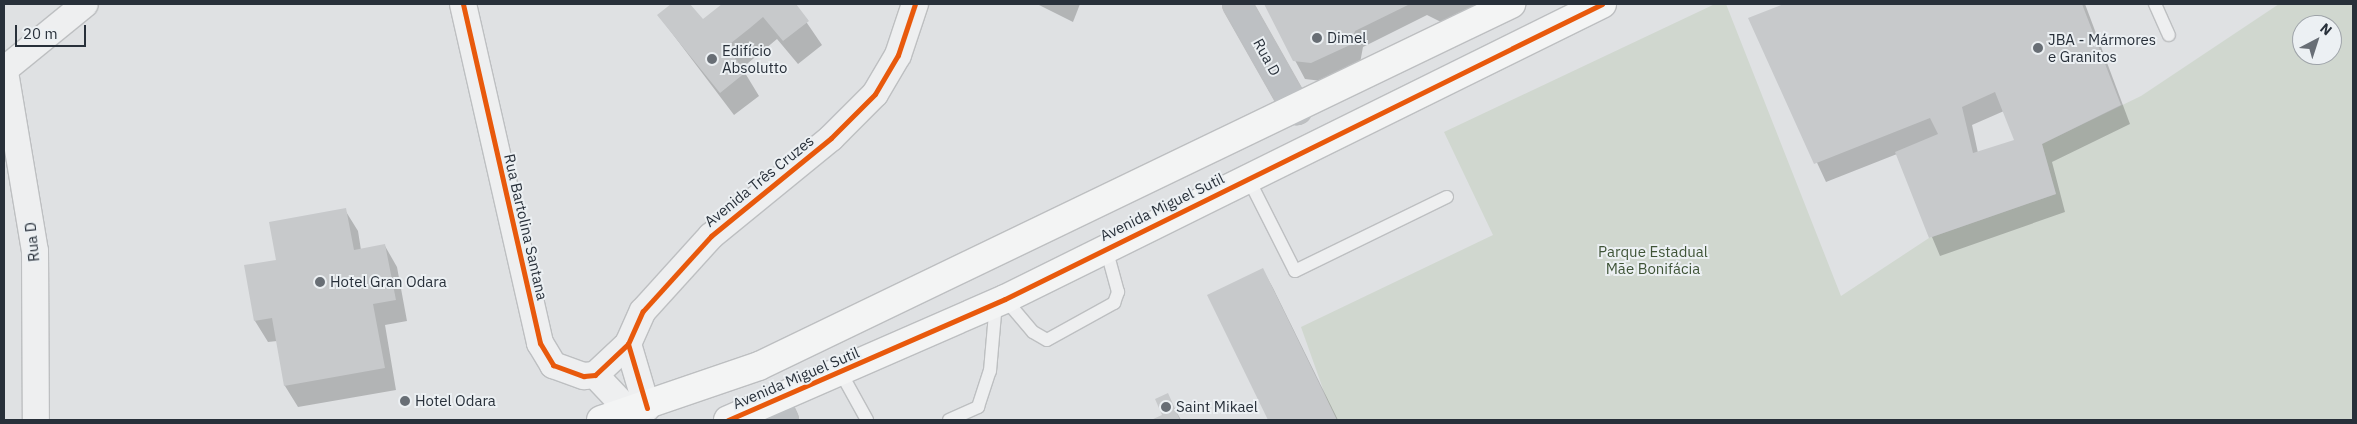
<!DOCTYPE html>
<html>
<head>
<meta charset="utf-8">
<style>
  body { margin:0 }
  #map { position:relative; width:2357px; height:424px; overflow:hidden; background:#dfe1e3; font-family:"IBM Plex Sans",sans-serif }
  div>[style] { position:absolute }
  .green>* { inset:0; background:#d0d7cf }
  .shadow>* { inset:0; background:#0003 }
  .building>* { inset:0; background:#c7c9cb }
  .roads { filter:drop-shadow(1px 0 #bdbfc1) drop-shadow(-1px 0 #bdbfc1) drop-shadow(0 1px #bdbfc1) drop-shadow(0 -1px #bdbfc1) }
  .lane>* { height:12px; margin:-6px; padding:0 6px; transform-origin:6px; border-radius:6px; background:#eeeff0 }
  .street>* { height:26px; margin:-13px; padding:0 13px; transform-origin:13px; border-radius:13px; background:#eeeff0 }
  .secondary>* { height:28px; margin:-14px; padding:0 14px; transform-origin:14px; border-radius:14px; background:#bdc0c3 }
  .highway>* { height:28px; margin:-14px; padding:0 14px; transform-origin:14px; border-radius:14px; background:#f3f4f4 }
  .cycleway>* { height:5px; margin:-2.5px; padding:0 2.5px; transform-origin:2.5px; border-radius:2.5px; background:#e8590c }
  .dots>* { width:14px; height:14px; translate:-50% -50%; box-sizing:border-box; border:2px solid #ecf0f3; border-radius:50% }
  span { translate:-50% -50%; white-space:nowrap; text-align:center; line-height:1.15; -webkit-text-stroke:4px #ecf0f3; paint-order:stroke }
  .poi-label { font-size:15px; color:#28303a }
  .left { translate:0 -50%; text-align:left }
  .street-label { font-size:15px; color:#28303a }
  .park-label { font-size:15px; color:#3f5437 }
  .frame { position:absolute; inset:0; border:5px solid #28303a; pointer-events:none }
  .north { position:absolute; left:2292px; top:15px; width:50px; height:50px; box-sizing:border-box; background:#ecf0f3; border:1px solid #9ea3a9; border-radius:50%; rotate:40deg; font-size:14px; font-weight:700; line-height:20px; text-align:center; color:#28303a }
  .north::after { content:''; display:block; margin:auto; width:18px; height:22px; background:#686e75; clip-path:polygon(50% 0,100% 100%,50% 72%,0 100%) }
  .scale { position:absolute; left:15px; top:25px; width:71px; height:22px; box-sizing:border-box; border:2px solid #28303a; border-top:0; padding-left:6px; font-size:15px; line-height:18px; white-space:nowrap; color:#28303a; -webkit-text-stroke:4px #ecf0f3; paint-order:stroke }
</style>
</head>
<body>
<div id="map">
  <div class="green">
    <i style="clip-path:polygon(evenodd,1715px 4px,1726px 4px,1841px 296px,1929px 238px,2056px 194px,2042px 144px,2141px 96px,2279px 4px,2353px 4px,2353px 420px,1334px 420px,1301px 327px,1493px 235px,1444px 132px,1715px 4px,2302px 25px,2332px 25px,2332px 55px,2302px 55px,2302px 25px)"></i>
  </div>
  <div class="shadow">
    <i style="clip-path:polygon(673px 4px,689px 4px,703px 21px,725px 4px,794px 4px,822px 45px,798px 64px,777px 39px,742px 68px,759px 96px,734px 115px,659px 16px)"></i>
    <i style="clip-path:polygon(1037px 4px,1080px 4px,1073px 22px)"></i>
    <i style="clip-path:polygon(1265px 4px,1479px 4px,1445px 24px,1427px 15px,1363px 47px,1360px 63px,1322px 81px,1305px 79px)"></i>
    <i style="clip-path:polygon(evenodd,1787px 4px,2085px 4px,2130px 124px,2052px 162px,2065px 212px,1940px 256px,1897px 154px,1826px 182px,1750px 19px,1787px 4px,2004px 111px,2016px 141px,1978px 153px,1972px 125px,2004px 111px)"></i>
    <i style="clip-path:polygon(345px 210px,358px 231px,361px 250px,385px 246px,397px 267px,407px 321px,385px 325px,396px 390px,298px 407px,285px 386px,277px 341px,268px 342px,255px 321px,246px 266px,278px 261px)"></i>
    <i style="clip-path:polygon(1263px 270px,1273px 288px,1338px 420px,1269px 420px,1209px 296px)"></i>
    <i style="clip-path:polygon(1167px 395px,1181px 420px,1154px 420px,1164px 415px)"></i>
  </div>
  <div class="building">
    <i style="clip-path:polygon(671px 4px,690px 4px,703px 19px,722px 4px,796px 4px,809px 21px,783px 41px,763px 17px,750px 28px,726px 47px,746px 72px,720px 93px,657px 15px)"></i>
    <i style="clip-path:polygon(1264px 4px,1410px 4px,1355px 31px,1350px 45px,1311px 63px,1293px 61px)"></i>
    <i style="clip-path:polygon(evenodd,1784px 4px,2082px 4px,2121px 105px,2042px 144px,2056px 194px,1929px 238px,1895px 152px,1938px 134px,1930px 118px,1814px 164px,1748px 18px,1784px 4px,1995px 92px,2014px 140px,1973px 153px,1962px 107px,1995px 92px)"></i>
    <i style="clip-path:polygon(346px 208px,354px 250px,385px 244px,396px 300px,373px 304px,385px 368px,284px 386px,272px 318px,254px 321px,244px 265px,276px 260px,269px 222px)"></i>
    <i style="clip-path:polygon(1263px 268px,1337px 420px,1268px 420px,1207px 295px)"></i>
    <i style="clip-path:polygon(1168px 393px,1180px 420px,1151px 420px,1162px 415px,1155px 399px)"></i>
  </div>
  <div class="roads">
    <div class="lane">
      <i style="left:2155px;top:4px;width:34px;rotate:66deg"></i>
      <i style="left:1248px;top:178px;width:104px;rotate:63.2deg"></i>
      <i style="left:1295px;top:271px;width:169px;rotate:-26deg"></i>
      <i style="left:1005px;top:299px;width:43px;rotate:49.7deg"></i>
      <i style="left:1033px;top:332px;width:16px;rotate:30deg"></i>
      <i style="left:1047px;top:340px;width:77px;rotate:-28.9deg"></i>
      <i style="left:1114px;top:303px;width:12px;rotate:-70deg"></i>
      <i style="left:1118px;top:292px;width:46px;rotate:-105.3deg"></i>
      <i style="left:841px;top:373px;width:54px;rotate:61deg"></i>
      <i style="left:949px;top:420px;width:32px;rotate:-24deg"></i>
      <i style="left:978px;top:407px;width:38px;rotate:-72deg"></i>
      <i style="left:990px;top:371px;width:68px;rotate:-85deg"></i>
    </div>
    <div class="street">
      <i style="left:463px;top:4px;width:348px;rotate:77.2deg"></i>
      <i style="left:540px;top:343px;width:26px;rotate:59deg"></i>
      <i style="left:553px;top:365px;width:33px;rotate:20deg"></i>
      <i style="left:584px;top:376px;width:11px;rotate:-5deg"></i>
      <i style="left:595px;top:375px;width:45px;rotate:-43.2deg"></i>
      <i style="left:4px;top:66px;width:188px;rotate:80.5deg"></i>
      <i style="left:35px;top:251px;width:169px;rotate:89.7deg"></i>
      <i style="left:4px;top:70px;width:104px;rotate:-39.2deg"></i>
      <i style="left:595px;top:375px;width:51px;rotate:46.6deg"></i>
      <i style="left:647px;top:408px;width:67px;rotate:-106.5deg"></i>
      <i style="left:628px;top:344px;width:36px;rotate:-66deg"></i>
      <i style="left:643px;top:311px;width:101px;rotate:-47.8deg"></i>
      <i style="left:711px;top:236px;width:155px;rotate:-39.2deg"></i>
      <i style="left:831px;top:138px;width:62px;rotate:-45deg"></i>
      <i style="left:875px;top:94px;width:45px;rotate:-59.5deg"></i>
      <i style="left:898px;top:55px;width:54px;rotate:-71.6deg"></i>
    </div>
    <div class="secondary">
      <i style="left:1237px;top:4px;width:122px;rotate:60.5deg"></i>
      <i style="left:776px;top:403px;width:19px;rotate:65deg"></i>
    </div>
    <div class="highway">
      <i style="left:601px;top:420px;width:167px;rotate:-18.9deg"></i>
      <i style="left:759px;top:366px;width:835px;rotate:-25.71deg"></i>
      <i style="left:728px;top:420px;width:302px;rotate:-23.6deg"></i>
      <i style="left:1005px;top:299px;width:666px;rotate:-26.3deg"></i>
    </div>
  </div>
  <div class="cycleway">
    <i style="left:463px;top:4px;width:348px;rotate:77.2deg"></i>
    <i style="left:540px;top:343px;width:26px;rotate:59deg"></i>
    <i style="left:553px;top:365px;width:33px;rotate:20deg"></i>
    <i style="left:584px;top:376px;width:11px;rotate:-5deg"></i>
    <i style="left:595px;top:375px;width:45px;rotate:-43.2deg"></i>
    <i style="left:647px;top:408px;width:67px;rotate:-106.5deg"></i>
    <i style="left:628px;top:344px;width:36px;rotate:-66deg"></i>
    <i style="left:643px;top:311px;width:101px;rotate:-47.8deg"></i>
    <i style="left:711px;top:236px;width:155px;rotate:-39.2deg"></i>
    <i style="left:831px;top:138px;width:62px;rotate:-45deg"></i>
    <i style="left:875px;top:94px;width:45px;rotate:-59.5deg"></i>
    <i style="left:898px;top:55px;width:54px;rotate:-71.6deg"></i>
    <i style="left:728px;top:420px;width:302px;rotate:-23.6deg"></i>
    <i style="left:1005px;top:299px;width:666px;rotate:-26.3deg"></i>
  </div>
  <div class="dots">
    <i style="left:1317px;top:38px;background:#686e75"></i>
    <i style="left:2038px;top:48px;background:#686e75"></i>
    <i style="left:712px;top:59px;background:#686e75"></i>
    <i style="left:320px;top:282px;background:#686e75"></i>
    <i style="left:405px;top:401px;background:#686e75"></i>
    <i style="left:1166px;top:407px;background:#686e75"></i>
  </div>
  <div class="poi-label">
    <span class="left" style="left:1327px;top:38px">Dimel</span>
    <span class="left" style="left:2048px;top:48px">JBA - Mármores<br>e Granitos</span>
    <span class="left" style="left:722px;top:59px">Edifício<br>Absolutto</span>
    <span class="left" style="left:330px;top:282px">Hotel Gran Odara</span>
    <span class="left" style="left:415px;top:401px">Hotel Odara</span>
    <span class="left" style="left:1176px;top:407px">Saint Mikael</span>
  </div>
  <div class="street-label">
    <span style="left:1267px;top:57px;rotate:61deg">Rua D</span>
    <span style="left:759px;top:181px;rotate:-39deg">Avenida Três Cruzes</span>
    <span style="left:1162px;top:207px;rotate:-26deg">Avenida Miguel Sutil</span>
    <span style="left:526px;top:227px;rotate:77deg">Rua Bartolina Santana</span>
    <span style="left:32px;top:242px;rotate:-96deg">Rua D</span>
    <span style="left:796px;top:378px;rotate:-23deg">Avenida Miguel Sutil</span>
  </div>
  <div class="park-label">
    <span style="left:1653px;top:260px">Parque Estadual<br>Mãe Bonifácia</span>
  </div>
  <div class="frame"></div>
  <div class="north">N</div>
  <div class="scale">20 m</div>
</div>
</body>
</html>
